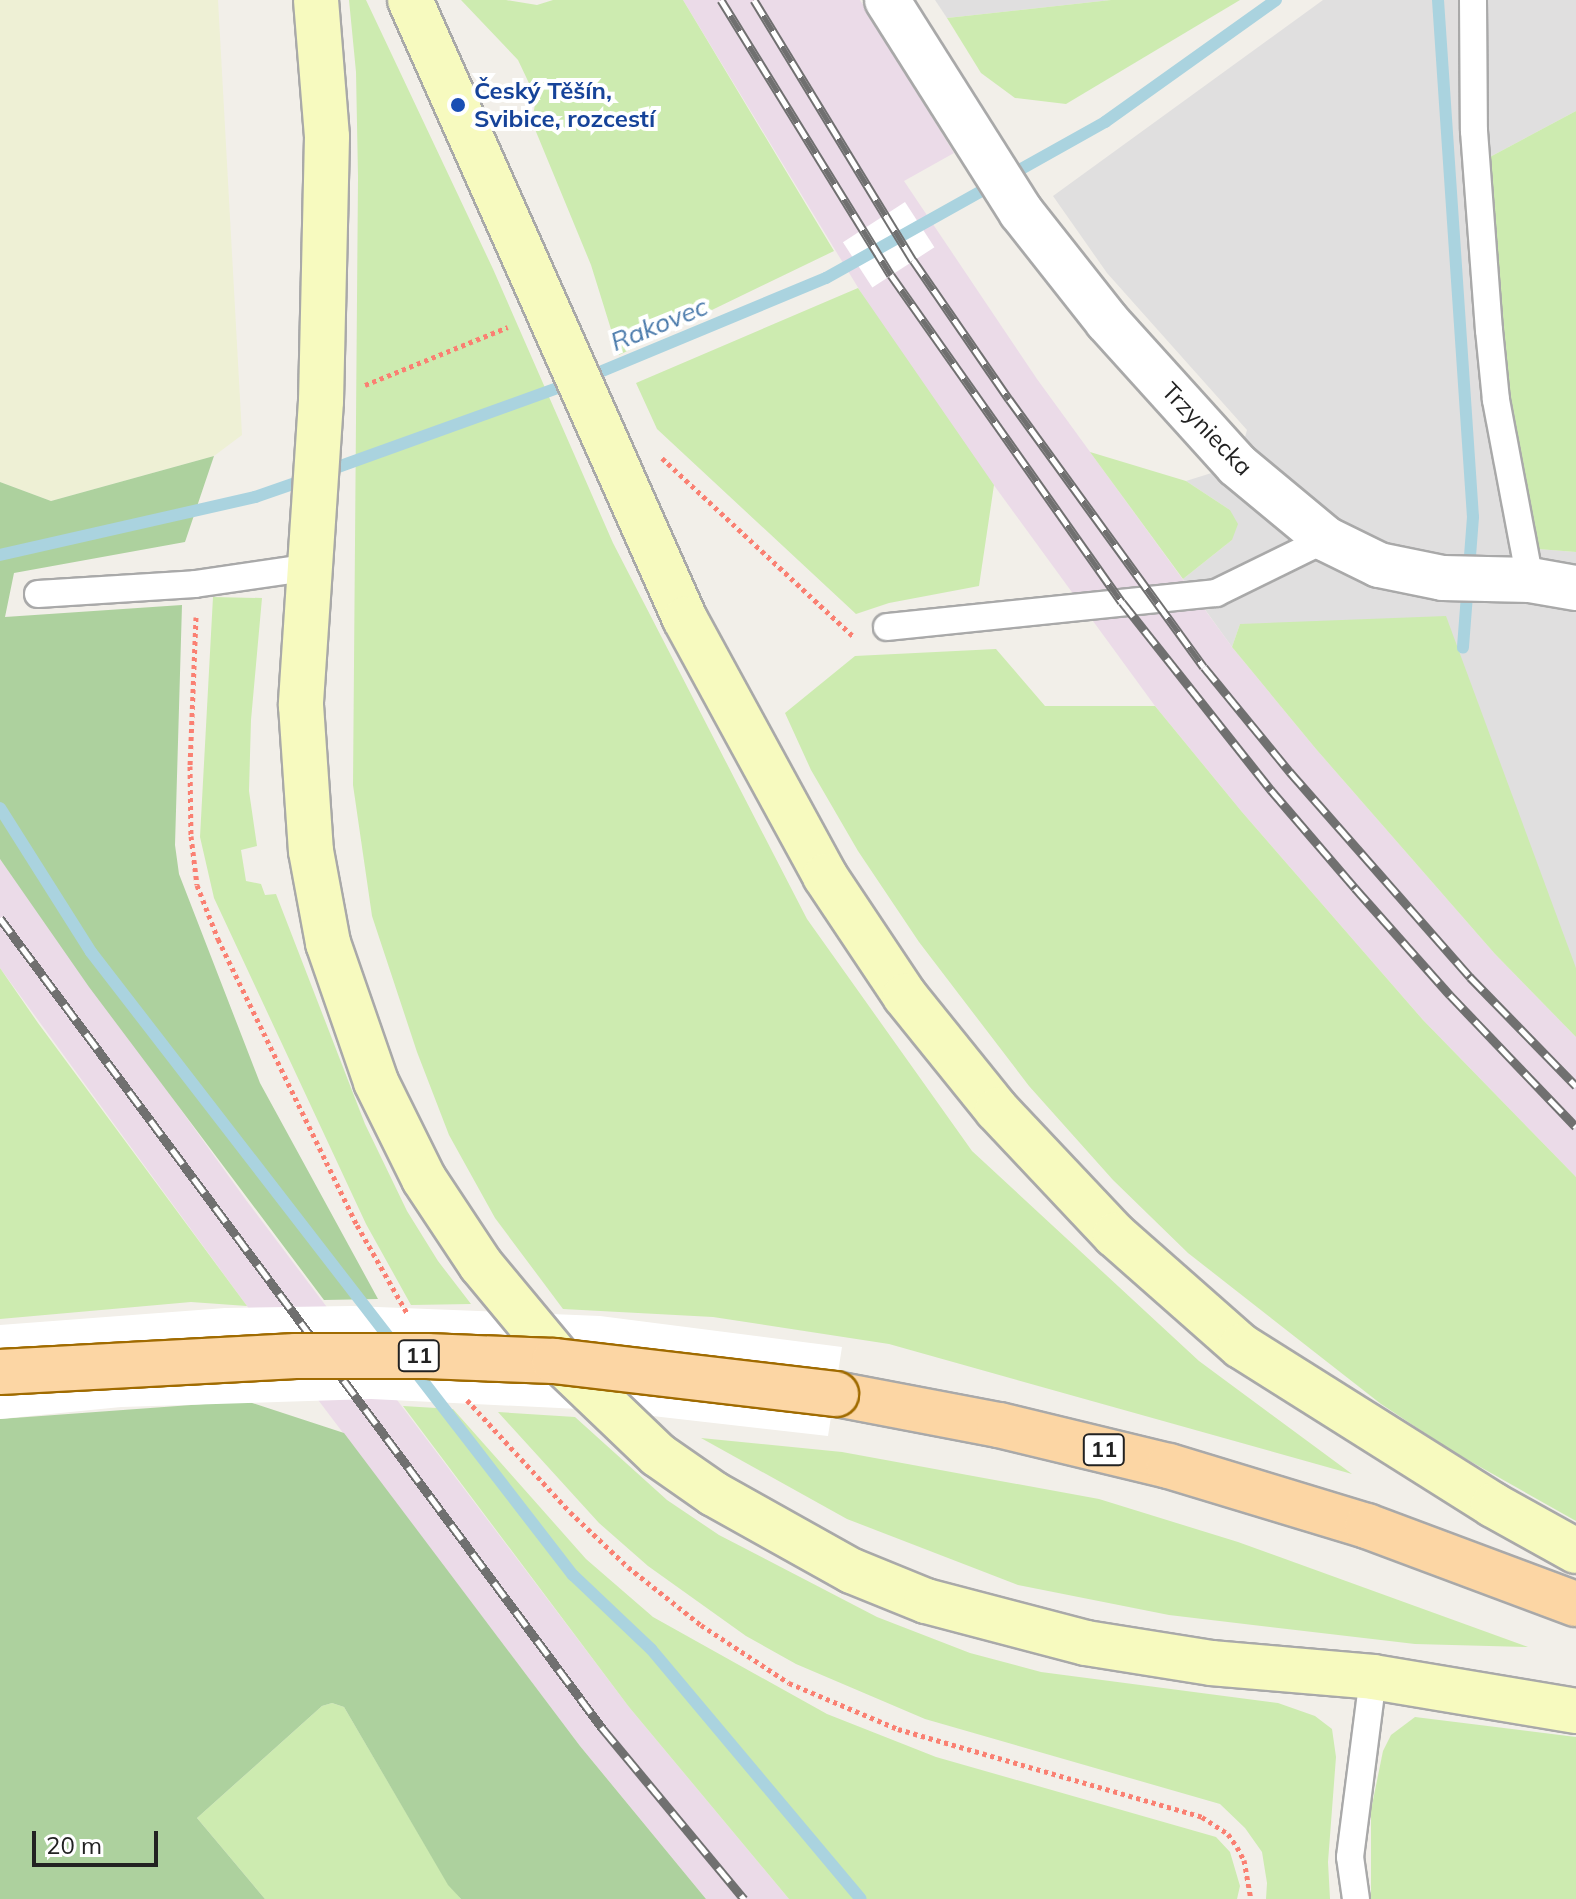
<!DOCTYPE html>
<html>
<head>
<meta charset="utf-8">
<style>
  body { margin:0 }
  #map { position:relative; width:1576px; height:1899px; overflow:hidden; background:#f2efe9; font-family:Mulish,sans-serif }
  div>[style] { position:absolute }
  .residential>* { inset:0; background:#e0dfdf }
  .industrial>* { inset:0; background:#ebdbe8 }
  .farmland>* { inset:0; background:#eef0d5 }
  .grass>* { inset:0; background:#cdebb0 }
  .forest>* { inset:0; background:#add19e }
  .pier>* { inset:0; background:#fff; transform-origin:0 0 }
  .stream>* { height:12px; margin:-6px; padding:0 6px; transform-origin:6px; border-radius:6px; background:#aad3df }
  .path>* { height:5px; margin-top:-2.5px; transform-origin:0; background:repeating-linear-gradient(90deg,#fa8072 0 4px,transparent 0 8px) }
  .roads { filter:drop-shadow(2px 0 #a9a9a9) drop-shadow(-2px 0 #a9a9a9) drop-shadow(0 2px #a9a9a9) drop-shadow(0 -2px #a9a9a9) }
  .service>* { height:26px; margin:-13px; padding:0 13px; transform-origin:13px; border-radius:13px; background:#fff }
  .minor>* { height:44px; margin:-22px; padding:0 22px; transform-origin:22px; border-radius:22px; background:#fff }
  .secondary>* { height:44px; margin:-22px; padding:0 22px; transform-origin:22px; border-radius:22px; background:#f7fabf }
  .primary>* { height:44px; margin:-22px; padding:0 22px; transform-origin:22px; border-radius:22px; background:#fcd6a4 }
  .rail>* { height:9px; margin-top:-4.5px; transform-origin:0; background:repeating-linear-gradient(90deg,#fff 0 18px,#707070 0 36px); box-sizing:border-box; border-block:2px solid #707070 }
  .bridges { filter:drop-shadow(2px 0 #a06b00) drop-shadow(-2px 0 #a06b00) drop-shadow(0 2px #a06b00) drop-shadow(0 -2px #a06b00) }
  .primary-bridge>* { height:44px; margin:-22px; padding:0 22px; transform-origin:22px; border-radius:22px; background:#fcd6a4 }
  .dots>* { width:22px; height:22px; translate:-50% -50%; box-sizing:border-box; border:4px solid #fff; border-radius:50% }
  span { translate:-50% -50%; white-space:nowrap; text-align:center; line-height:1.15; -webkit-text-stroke:8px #fff; paint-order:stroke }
  .shield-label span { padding:2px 6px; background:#fff; border:2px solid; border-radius:6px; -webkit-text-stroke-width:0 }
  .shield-label { font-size:22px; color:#222; font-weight:700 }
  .transit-label { font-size:24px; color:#164399; font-weight:700 }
  .left { translate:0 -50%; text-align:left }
  .street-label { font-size:24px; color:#222 }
  .water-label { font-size:26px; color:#4a7aab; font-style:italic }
  .scale { position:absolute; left:32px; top:1831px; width:126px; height:36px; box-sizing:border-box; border:4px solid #222; border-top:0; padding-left:10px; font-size:24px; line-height:28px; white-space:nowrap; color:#222; -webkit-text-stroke:6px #fff; paint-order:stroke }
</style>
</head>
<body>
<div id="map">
  <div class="residential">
    <i style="clip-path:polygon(935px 0,1111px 0,947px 18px)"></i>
    <i style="clip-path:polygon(1323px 0,1576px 0,1576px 111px,1488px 158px,1538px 549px,1576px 552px,1576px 968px,1240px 624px,1232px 647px,1183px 579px,1232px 540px,1230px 510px,1186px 481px,1237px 465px,1247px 430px,1107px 273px,1053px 196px)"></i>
  </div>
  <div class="industrial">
    <i style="clip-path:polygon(683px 0,860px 0,954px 153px,904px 181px,1037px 379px,1232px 647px,1316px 749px,1495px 954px,1576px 1037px,1576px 1177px,1423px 1020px,1242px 812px,1155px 706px,958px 436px,865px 299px)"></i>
    <i style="clip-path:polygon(0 859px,246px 1200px,629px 1707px,789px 1899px,706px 1899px,580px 1746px,247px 1306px,0 968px)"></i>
  </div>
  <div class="farmland">
    <i style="clip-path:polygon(0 0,218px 0,242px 435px,214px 456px,51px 501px,0 482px)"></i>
  </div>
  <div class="grass">
    <i style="clip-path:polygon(349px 0,366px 0,493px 269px,613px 543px,807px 919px,972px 1151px,1199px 1361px,1352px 1474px,889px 1344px,713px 1317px,563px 1309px,495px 1218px,449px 1135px,417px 1052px,372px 916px,353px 785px,358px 177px,356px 72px)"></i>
    <i style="clip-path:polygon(461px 0,506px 0,537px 5px,553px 0,683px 0,834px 251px,619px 355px,591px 265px,532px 122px,536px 98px,518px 60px)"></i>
    <i style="clip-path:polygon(1111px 0,1240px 0,1066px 104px,1015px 98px,981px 73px,947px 18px)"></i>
    <i style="clip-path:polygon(1576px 111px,1576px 552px,1538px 549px,1506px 396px,1488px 158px)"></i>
    <i style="clip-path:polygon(858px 288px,994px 485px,979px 586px,889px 603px,856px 614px,657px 429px,636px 383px)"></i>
    <i style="clip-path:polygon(1090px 452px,1186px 481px,1230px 510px,1238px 524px,1232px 540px,1183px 579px)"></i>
    <i style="clip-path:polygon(213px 597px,262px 598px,251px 720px,249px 791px,257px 846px,241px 850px,246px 881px,261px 884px,265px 895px,276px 894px,365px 1124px,407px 1211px,438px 1261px,471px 1304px,411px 1305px,366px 1224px,214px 898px,200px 837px)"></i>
    <i style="clip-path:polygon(1446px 616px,1576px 968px,1576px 1037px,1495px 954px,1316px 749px,1232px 647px,1240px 624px)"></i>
    <i style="clip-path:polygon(996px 649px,1045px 706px,1155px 706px,1242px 812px,1423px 1020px,1576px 1177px,1576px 1521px,1452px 1451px,1381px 1404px,1188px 1253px,1113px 1180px,1029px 1086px,919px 942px,858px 851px,811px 770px,785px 713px,855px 656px)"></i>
    <i style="clip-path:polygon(0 968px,38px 1023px,247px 1306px,191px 1302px,0 1319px)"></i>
    <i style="clip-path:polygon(403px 1406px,453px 1409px,586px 1559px,653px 1617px,827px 1714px,936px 1757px,1216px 1837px,1230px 1852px,1240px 1886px,1237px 1899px,789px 1899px,629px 1707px)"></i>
    <i style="clip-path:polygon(498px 1412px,575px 1417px,667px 1500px,719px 1535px,877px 1617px,970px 1653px,1041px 1672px,1278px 1703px,1315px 1716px,1332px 1729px,1336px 1757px,1328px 1862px,1330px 1899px,1266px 1899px,1267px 1883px,1262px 1852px,1245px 1828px,1220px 1804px,925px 1719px,796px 1664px,746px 1636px,648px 1566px,599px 1523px)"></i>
    <i style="clip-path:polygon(701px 1438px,842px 1452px,1099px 1499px,1238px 1542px,1528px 1647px,1415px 1644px,1169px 1615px,1018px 1585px,847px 1519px)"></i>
    <i style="clip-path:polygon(332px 1703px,344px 1707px,448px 1884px,461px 1899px,265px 1899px,197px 1818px,322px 1706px)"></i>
    <i style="clip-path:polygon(1415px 1717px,1576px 1737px,1576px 1899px,1371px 1899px,1371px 1810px,1383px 1751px,1391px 1735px)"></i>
  </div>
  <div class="forest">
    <i style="clip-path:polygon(214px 456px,185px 542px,14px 573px,5px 617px,182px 605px,175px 845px,179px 874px,260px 1083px,378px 1299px,324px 1300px,89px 987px,0 859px,0 482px,51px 501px)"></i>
    <i style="clip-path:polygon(246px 1401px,344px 1433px,580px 1746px,706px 1899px,461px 1899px,448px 1885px,344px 1707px,332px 1703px,322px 1706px,197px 1818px,265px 1899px,0 1899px,0 1419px)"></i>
  </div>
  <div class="pier">
    <i style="left:905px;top:202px;width:54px;height:74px;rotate:57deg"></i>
    <i style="clip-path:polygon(352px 1306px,600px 1316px,842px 1347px,828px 1436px,600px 1410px,371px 1399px,121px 1407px,0 1419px,0 1325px,225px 1308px)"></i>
  </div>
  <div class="stream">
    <i style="left:1438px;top:0;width:518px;rotate:86.13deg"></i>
    <i style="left:1473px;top:517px;width:131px;rotate:94.4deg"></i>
    <i style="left:324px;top:472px;width:275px;rotate:-19.8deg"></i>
    <i style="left:583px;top:379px;width:263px;rotate:-22.6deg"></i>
    <i style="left:826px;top:278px;width:320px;rotate:-29.2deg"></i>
    <i style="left:1105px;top:122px;width:210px;rotate:-35.5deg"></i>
    <i style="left:0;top:555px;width:262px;rotate:-12.8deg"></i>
    <i style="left:255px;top:497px;width:55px;rotate:-19.1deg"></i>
    <i style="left:0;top:808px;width:170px;rotate:57.7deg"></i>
    <i style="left:91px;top:952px;width:498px;rotate:52.3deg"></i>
    <i style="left:412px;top:1367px;width:263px;rotate:52.3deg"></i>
    <i style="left:573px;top:1575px;width:108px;rotate:43.5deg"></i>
    <i style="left:651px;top:1649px;width:326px;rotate:50deg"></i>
  </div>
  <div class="path">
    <i style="left:365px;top:385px;width:154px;rotate:-22.1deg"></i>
    <i style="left:662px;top:458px;width:262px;rotate:43deg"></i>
    <i style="left:196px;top:617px;width:149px;rotate:92.3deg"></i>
    <i style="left:190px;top:766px;width:70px;rotate:89.2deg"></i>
    <i style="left:191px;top:836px;width:49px;rotate:83deg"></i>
    <i style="left:197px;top:885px;width:58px;rotate:68.7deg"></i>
    <i style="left:218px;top:939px;width:318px;rotate:64.1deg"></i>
    <i style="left:357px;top:1225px;width:101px;rotate:60.4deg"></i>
    <i style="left:467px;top:1400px;width:152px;rotate:47.4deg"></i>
    <i style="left:570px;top:1512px;width:80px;rotate:43.5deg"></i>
    <i style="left:628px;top:1567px;width:93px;rotate:38.5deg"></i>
    <i style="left:701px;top:1625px;width:105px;rotate:33.4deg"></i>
    <i style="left:789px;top:1683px;width:118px;rotate:22.9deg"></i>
    <i style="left:898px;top:1729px;width:316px;rotate:16.1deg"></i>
    <i style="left:1202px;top:1817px;width:31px;rotate:33deg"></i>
    <i style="left:1228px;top:1834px;width:16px;rotate:55deg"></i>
    <i style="left:1237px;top:1847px;width:15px;rotate:62deg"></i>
    <i style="left:1244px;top:1860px;width:40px;rotate:80deg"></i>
  </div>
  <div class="roads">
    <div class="service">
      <i style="left:1473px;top:0;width:131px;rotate:89.6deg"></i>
      <i style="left:1474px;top:131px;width:200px;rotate:85.7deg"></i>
      <i style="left:1489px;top:330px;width:70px;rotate:84.3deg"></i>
      <i style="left:1496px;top:400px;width:183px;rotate:79.3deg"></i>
      <i style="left:38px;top:594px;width:157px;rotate:-3.6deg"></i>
      <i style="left:195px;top:584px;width:117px;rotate:-8.3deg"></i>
      <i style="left:887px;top:627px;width:331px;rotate:-5.9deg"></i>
      <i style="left:1216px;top:593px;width:123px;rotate:-26.1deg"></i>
      <i style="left:1356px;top:1899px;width:42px;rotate:-98.1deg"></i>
      <i style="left:1350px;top:1857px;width:181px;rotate:-82.7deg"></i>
    </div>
    <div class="minor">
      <i style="left:887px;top:0;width:251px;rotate:57.7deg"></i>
      <i style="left:1021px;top:212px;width:139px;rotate:51.7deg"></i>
      <i style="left:1107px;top:321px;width:194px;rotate:47.9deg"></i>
      <i style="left:1237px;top:465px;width:116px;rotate:39.7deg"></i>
      <i style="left:1326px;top:539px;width:59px;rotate:26.1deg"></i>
      <i style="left:1379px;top:565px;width:65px;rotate:11.5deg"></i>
      <i style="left:1443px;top:578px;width:87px;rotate:1.3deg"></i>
      <i style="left:1530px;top:580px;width:47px;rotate:9.9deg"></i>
    </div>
    <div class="secondary">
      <i style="left:316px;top:0;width:137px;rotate:85.4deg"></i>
      <i style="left:327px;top:137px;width:264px;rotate:91.3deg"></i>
      <i style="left:321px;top:401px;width:305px;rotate:93.8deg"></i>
      <i style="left:301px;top:705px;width:146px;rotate:86.1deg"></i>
      <i style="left:311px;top:851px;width:94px;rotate:79.5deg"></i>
      <i style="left:328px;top:943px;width:147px;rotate:70.9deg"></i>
      <i style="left:376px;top:1082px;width:108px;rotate:63.7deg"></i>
      <i style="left:424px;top:1179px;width:103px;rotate:56.5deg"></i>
      <i style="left:481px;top:1265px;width:130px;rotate:50.3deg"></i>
      <i style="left:564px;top:1365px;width:130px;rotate:43.8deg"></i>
      <i style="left:658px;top:1455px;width:68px;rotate:34.9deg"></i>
      <i style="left:714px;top:1494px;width:158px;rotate:29.2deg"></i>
      <i style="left:852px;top:1571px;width:80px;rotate:22.1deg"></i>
      <i style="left:926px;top:1601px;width:165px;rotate:14.7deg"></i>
      <i style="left:1086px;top:1643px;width:127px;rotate:9.1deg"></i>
      <i style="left:1211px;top:1663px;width:163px;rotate:4.9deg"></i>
      <i style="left:1373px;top:1677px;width:206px;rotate:9.5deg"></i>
      <i style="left:410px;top:0;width:677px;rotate:66.05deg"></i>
      <i style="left:685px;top:619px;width:293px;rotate:61.4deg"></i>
      <i style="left:825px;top:876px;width:144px;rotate:56.3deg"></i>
      <i style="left:905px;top:996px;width:146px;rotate:51.1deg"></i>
      <i style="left:997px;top:1110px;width:172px;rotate:46.7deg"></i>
      <i style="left:1115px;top:1235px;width:168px;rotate:41.4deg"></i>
      <i style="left:1241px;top:1346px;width:298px;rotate:32.2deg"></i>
      <i style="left:1493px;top:1505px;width:95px;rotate:29deg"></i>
    </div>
    <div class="primary">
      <i style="left:836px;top:1394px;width:166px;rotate:10.8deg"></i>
      <i style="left:999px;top:1425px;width:175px;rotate:13.6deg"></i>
      <i style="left:1169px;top:1466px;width:207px;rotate:16.9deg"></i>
      <i style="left:1367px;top:1526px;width:223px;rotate:20.5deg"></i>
    </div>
  </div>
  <div class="rail">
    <i style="left:721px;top:0;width:323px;rotate:58.3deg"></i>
    <i style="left:891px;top:275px;width:400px;rotate:54.8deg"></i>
    <i style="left:1122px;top:602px;width:240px;rotate:51.6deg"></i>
    <i style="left:1271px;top:790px;width:129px;rotate:49.4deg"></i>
    <i style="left:1355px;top:888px;width:143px;rotate:48.4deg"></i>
    <i style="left:1450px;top:995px;width:182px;rotate:46.3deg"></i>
    <i style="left:754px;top:0;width:305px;rotate:58.6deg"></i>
    <i style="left:913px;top:260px;width:169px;rotate:55.4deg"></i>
    <i style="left:1009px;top:399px;width:331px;rotate:54deg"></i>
    <i style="left:1204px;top:667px;width:136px;rotate:50.7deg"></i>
    <i style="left:1290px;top:772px;width:273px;rotate:48.7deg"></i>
    <i style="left:1470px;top:977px;width:152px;rotate:45.8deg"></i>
    <i style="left:0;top:918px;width:1011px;rotate:53.37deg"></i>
    <i style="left:603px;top:1729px;width:221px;rotate:50.3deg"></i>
  </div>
  <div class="bridges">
    <div class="primary-bridge">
      <i style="left:0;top:1372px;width:296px;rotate:-3.1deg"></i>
      <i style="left:296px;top:1356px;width:131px"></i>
      <i style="left:427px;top:1356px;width:127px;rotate:2.3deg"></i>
      <i style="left:554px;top:1361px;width:284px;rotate:6.7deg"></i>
    </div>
  </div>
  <div class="dots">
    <i style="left:458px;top:105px;background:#1a4fb4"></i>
  </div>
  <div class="shield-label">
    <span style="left:419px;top:1356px">11</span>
    <span style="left:1104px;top:1450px">11</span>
  </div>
  <div class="transit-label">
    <span class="left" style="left:474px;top:105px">Český Těšín,<br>Svibice, rozcestí</span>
  </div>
  <div class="street-label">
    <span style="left:1207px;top:429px;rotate:46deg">Trzyniecka</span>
  </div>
  <div class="water-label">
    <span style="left:659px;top:324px;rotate:-22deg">Rakovec</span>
  </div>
  <div class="scale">20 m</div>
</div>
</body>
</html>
